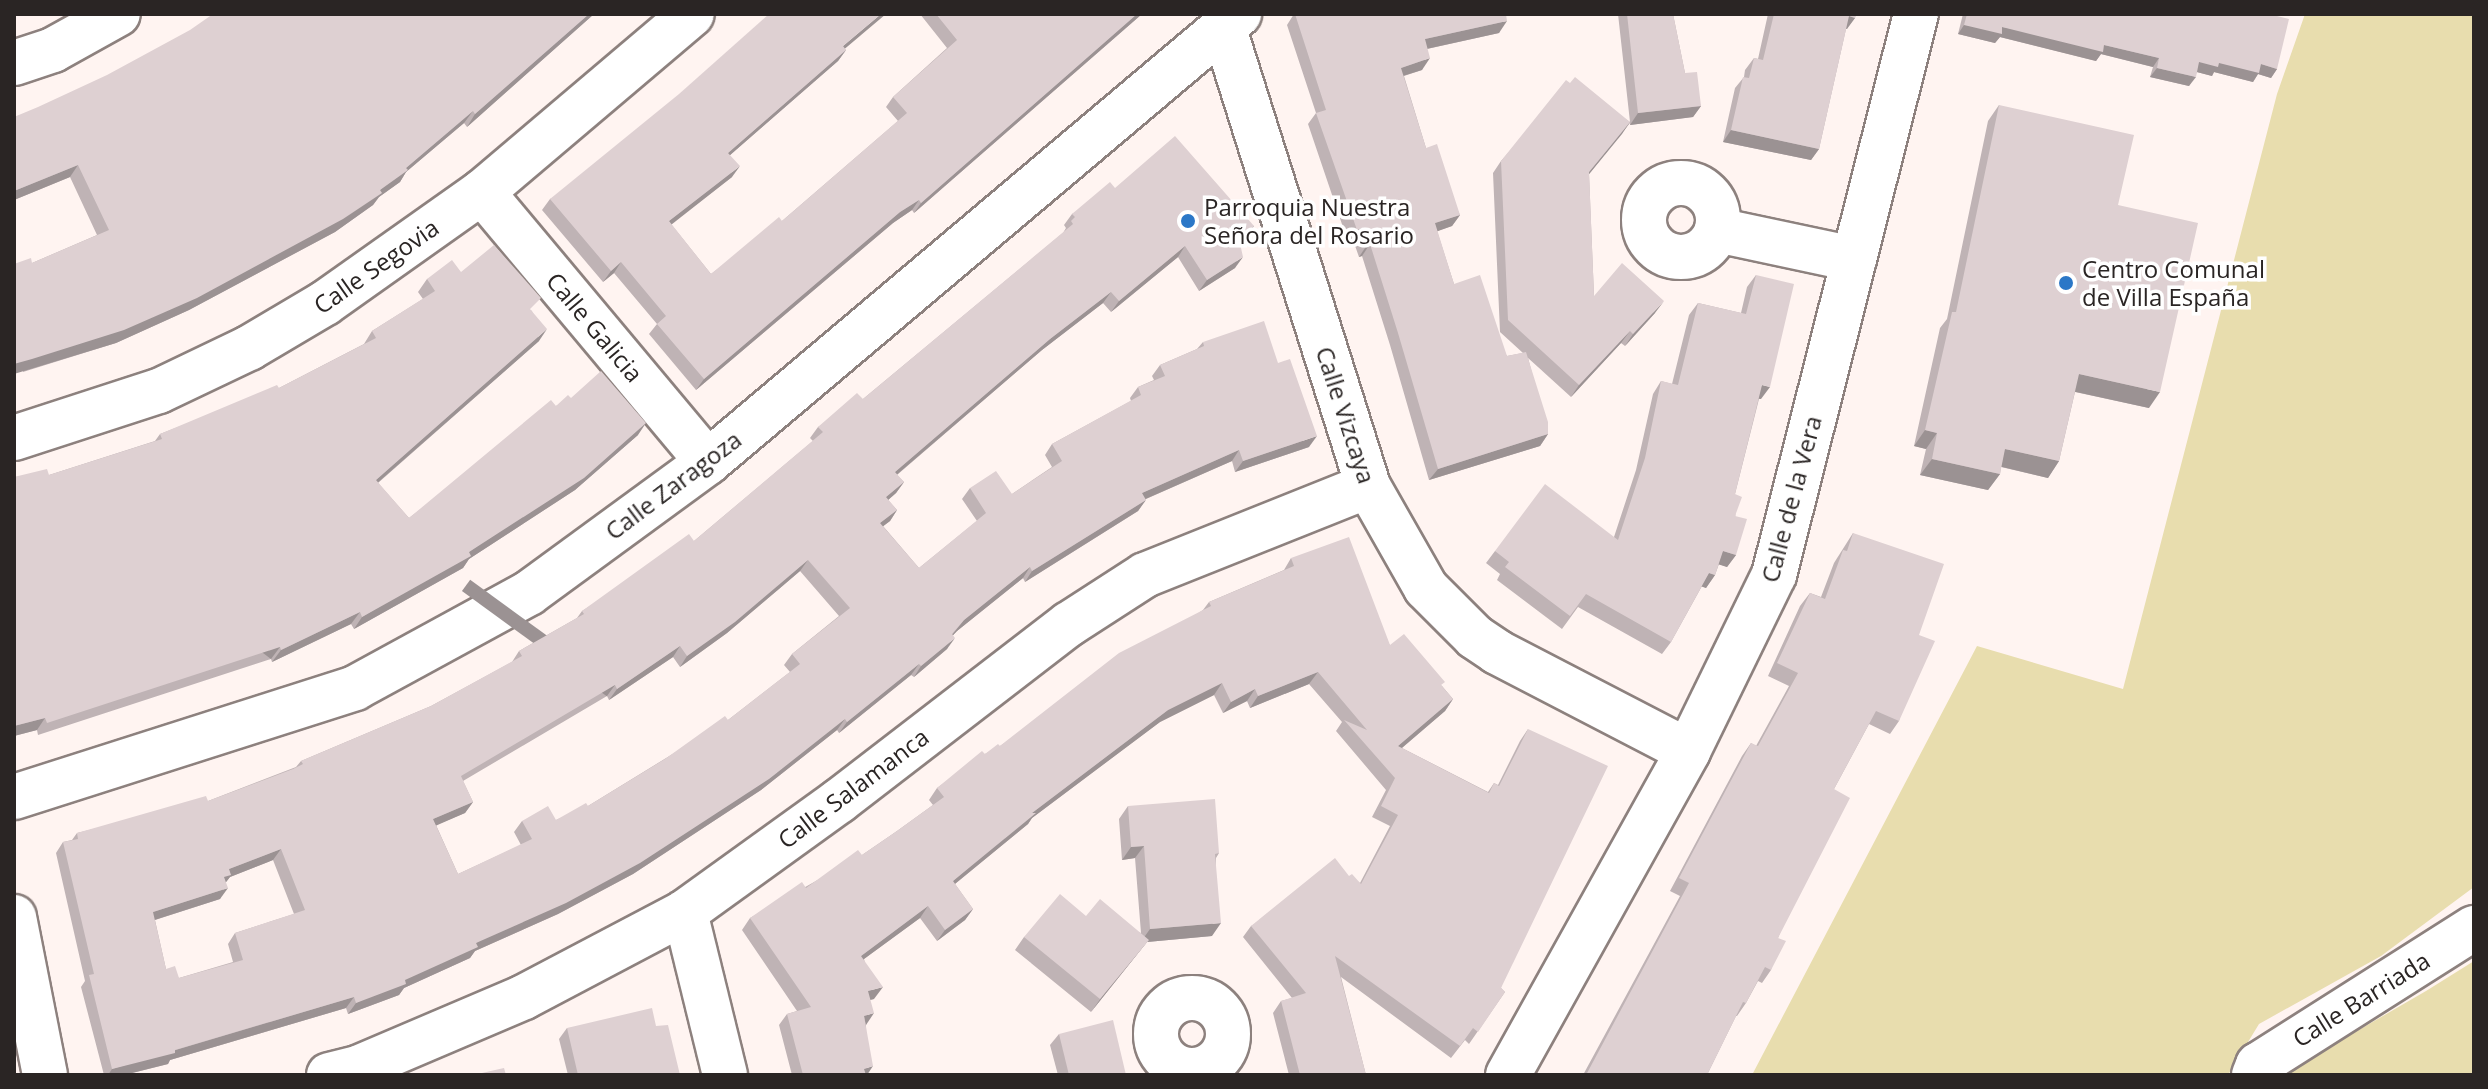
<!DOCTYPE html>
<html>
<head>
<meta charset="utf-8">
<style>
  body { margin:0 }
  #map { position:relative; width:2488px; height:1089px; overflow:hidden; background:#fff4f1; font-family:"Open Sans",sans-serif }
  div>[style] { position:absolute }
  .green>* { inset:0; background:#e8ddae }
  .roads { filter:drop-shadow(2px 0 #8d817e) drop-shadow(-2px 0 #8d817e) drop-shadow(0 2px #8d817e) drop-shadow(0 -2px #8d817e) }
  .minor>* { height:44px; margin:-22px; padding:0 22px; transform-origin:22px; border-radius:22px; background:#fff }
  .minor>.ring { margin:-22px; padding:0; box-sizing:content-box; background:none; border:44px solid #fff; border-radius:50% }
  .wall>* { inset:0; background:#bfb3b5 }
  .shaded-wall>* { inset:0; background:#9b9293; transform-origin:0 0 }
  .building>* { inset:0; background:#ded0d2 }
  .dots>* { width:22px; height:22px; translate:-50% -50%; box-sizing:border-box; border:4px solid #fff; border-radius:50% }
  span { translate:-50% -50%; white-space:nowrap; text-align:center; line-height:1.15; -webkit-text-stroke:7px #fff; paint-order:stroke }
  .poi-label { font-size:24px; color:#2a2524 }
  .left { translate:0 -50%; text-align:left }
  .street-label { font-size:24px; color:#2a2524 }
  .frame { position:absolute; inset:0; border:16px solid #2a2524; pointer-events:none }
</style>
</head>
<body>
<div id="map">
  <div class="green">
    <i style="clip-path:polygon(2305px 14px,2474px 14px,2474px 887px,2381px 956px,2259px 1024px,2228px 1075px,1752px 1075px,1977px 646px,2123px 689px,2277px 94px)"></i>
    <i style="clip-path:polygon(2474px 961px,2474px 1075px,2281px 1075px,2426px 991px)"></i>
  </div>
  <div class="roads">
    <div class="minor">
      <i style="left:1223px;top:26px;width:482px;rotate:72.5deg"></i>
      <i style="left:1368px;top:486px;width:117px;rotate:60.4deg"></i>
      <i style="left:1426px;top:588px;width:69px;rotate:45deg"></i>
      <i style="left:1475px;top:637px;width:27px;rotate:34deg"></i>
      <i style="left:1497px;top:652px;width:215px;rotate:27.4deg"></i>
      <i style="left:14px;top:63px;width:41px;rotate:-18.4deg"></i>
      <i style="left:53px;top:50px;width:74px;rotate:-29deg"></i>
      <i class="ring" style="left:1644px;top:183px;width:30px;height:30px"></i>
      <i style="left:482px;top:192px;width:352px;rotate:50.1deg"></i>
      <i style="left:1717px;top:230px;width:140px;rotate:12deg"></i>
      <i style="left:14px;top:438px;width:152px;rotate:-18deg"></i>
      <i style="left:159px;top:391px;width:100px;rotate:-25.5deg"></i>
      <i style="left:249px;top:348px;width:88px;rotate:-30.6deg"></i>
      <i style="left:325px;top:303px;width:192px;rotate:-35.3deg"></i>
      <i style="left:482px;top:192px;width:275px;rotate:-40.3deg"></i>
      <i style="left:14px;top:797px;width:358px;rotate:-17.7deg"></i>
      <i style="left:355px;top:688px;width:198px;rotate:-28.6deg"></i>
      <i style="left:529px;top:593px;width:222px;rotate:-36.2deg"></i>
      <i style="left:708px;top:462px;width:695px;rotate:-40.15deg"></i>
      <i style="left:685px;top:912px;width:168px;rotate:76.2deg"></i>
      <i style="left:14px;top:917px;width:161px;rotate:78.9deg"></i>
      <i class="ring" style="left:1156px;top:998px;width:28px;height:28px"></i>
      <i style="left:329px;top:1075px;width:32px;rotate:-14deg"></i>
      <i style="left:360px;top:1067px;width:178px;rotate:-23.1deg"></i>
      <i style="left:524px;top:997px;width:182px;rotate:-27.8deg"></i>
      <i style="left:685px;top:912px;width:190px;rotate:-35.8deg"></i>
      <i style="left:839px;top:801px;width:290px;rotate:-37.6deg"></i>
      <i style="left:1069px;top:624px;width:90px;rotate:-32.8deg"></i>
      <i style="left:1145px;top:575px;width:240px;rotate:-21.8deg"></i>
      <i style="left:1508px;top:1075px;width:371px;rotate:-60.9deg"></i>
      <i style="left:1688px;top:751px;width:196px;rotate:-64deg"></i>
      <i style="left:1774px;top:575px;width:579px;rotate:-75.8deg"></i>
      <i style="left:2254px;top:1075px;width:11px;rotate:-68deg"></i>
      <i style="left:2258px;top:1065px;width:256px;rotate:-32.4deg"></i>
    </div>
  </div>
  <div class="wall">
    <i style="clip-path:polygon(594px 14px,467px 127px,464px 123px,406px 172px,400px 182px,379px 197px,373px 205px,335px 232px,189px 310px,116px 343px,23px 372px,32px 263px,97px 235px,70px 177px,14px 200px,14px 117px)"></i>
    <i style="clip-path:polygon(920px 14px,1142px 14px,914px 213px,912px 210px,893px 223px,696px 390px,649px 334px,657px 324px,614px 273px,603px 282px,542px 210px,550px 199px,845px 49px,846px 50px,838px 61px,730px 155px,732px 177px,671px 224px,711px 274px,782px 221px,898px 121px,886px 107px,893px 97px,947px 48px)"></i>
    <i style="clip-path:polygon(1294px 14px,1506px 14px,1499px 33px,1427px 49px,1422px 70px,1404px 76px,1426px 148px,1460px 215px,1452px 226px,1437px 231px,1454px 284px,1507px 356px,1523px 353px,1500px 332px,1493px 173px,1501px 161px,1570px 83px,1630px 122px,1618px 14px,1673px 14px,1685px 73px,1701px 106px,1693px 117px,1630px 125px,1630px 123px,1589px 174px,1594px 296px,1655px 313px,1625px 346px,1621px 343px,1571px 397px,1528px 358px,1548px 434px,1540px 446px,1429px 480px,1390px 345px,1362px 256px,1359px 257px,1353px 240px,1348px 242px,1308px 124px,1316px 113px,1287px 25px)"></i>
    <i style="clip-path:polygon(1768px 14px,1856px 14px,1855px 18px,1846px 29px,1819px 149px,1811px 160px,1723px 142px,1735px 88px,1744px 77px,1745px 70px,1754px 58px,1758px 59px)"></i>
    <i style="clip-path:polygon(1963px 14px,2269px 14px,2277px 69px,2271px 78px,2258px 74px,2253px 82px,2214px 72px,2212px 76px,2197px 72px,2189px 86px,2150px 77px,2153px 67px,2101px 54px,2096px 61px,2000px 37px,1995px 43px,1958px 34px)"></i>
    <i style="clip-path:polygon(1999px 105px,2118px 205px,2149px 408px,2075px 392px,2059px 461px,2048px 478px,2001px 467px,2000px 474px,1988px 490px,1920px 475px,1926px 449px,1914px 446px,1940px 328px,1947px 319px,1988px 121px)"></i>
    <i style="clip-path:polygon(evenodd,1115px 188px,1254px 226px,1246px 237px,1240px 242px,1235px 268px,1199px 291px,1178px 257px,1111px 312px,1103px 303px,1042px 350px,897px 475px,904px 482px,896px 493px,888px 500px,897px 510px,890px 521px,883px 526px,919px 568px,977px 521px,962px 499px,970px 488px,1012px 494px,1052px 467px,1045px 455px,1052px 444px,1131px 401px,1130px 398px,1138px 387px,1154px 380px,1152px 376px,1160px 365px,1197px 349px,1203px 342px,1309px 447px,1235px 472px,1232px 461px,1146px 499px,1138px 511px,1025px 582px,1023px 578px,957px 631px,953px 635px,947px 649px,914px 677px,911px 675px,839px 733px,837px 730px,761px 790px,633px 874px,558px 914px,475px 951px,470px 958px,404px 988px,399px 995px,348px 1014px,346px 1008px,170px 1060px,168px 1064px,124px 1075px,104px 1075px,81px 987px,85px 981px,56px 853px,63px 842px,72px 840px,77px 833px,208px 801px,296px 767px,301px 761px,431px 706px,512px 662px,519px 651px,577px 618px,582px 611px,694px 541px,813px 441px,810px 438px,818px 427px,863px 399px,1063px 233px,1066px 228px,1064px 225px,1072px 214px,1115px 188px,800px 571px,839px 616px,792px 654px,784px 665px,790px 672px,728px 720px,588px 806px,556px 820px,522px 821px,514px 832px,521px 845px,458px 874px,436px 825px,465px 813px,473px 802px,463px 781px,607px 696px,609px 700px,673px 657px,680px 667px,727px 633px,800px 571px,1115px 188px,273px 860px,294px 914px,235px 933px,228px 944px,233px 962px,179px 978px,166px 969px,155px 920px,220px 899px,226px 882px,230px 877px,273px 860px)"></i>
    <i style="clip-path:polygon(461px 272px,532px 311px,539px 341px,378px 483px,409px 518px,556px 406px,571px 398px,638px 435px,575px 490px,469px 559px,463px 568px,354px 629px,351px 624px,272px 662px,271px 659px,38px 735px,37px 730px,14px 736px,14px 477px,49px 475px,155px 441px,160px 434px,279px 388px,364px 344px,372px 331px,423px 299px,418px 292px,427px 279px)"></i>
    <i style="clip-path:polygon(1756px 275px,1761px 399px,1759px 399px,1735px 494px,1736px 555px,1727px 567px,1719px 564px,1715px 575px,1706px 588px,1702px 586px,1671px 642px,1662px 654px,1578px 607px,1562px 629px,1497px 580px,1500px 574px,1486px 563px,1495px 551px,1614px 537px,1636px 470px,1653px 394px,1661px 381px,1672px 384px,1689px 315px,1698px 303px,1741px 313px,1747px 287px)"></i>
    <i style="clip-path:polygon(1853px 533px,1919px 635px,1899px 721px,1890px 734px,1869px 724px,1834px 789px,1778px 938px,1771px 970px,1762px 983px,1758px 981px,1746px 1003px,1737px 1016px,1736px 1016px,1707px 1075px,1583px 1075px,1680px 896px,1670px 891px,1742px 756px,1751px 743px,1756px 746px,1789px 686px,1768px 676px,1800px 606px,1810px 593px,1821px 597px,1834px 563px)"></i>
    <i style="clip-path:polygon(1291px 558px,1390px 645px,1442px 686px,1453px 699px,1445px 711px,1402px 748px,1488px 792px,1494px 783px,1498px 785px,1520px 741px,1528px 729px,1501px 988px,1505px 992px,1469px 1044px,1465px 1040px,1451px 1058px,1341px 977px,1366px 1075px,1289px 1075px,1273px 1013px,1281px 1001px,1292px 998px,1243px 937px,1251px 926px,1349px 876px,1360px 883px,1390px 826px,1372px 817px,1386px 790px,1336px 731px,1342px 722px,1309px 684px,1250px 708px,1247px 701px,1223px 713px,1214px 695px,1160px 722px,1032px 818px,1028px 824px,955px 884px,973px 909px,965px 920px,937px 941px,920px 918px,864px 959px,874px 999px,870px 1000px,866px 1025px,867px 1075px,792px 1075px,779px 1025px,787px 1014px,797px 1011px,742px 930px,750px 918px,862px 855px,897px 831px,933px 805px,929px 800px,937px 788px,985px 754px,1000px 746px,1203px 610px,1209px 602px,1284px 570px)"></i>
    <i style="clip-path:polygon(1128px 806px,1219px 853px,1216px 858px,1212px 936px,1147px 942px,1091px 1012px,1015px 950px,1024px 937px,1086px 916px,1141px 933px,1135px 858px,1122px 860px,1119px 819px)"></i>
    <i style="clip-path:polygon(656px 1026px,680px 1075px,568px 1075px,559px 1039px,567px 1028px)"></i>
    <i style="clip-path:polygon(1059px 1034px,1126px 1075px,1058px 1075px,1050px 1045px)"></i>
  </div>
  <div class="shaded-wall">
    <i style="clip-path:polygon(589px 14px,594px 14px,467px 127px,475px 114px)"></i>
    <i style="clip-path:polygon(881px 14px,886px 14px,835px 57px,843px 46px)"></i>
    <i style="clip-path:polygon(1137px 14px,1142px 14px,914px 213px,921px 203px)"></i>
    <i style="clip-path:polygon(1849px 16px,1855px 18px,1847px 29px,1840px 28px)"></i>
    <i style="clip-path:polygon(1507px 21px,1499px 33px,1417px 51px,1425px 39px)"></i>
    <i style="clip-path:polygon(1964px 25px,2002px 27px,2104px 45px,2159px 58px,2153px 67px,2101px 54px,2096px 61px,2000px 37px,1995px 43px,1958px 34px)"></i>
    <i style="clip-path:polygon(846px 50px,838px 61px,721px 163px,728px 153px)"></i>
    <i style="clip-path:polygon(1430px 58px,1422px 70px,1393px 79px,1401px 68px)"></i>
    <i style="clip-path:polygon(2199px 62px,2261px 64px,2277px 69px,2271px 78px,2258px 74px,2253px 82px,2214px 72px,2212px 76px,2193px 71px)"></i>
    <i style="clip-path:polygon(2157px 68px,2196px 77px,2189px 86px,2150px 77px)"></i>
    <i style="clip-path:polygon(1701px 106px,1693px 117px,1630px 125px,1638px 113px)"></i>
    <i style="clip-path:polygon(473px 111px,464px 123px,406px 172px,400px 182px,379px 197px,373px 205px,335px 232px,189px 310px,116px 343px,14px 374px,14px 364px,380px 190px)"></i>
    <i style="clip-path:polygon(1630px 122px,1622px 134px,1581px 184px,1589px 172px)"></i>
    <i style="clip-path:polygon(1731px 130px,1819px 149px,1811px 160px,1723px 142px)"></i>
    <i style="clip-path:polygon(78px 165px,70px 177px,14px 200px,14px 191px)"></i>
    <i style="clip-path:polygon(740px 166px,732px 177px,662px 232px,669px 221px)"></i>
    <i style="clip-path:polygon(919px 200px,912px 210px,893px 223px,696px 390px,704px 379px,900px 212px)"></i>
    <i style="clip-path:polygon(1460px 215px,1452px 226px,1427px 235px,1435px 223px)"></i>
    <i style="clip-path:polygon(1254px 226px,1246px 237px,1232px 250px,1239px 239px)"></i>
    <i style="clip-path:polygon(1362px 228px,1353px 240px,1348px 242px,1357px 230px)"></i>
    <i style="clip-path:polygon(1370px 244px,1362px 256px,1359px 257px,1367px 245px)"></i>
    <i style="clip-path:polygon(1185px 246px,1178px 257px,1111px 312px,1119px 301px)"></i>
    <i style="clip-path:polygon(1243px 257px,1235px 268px,1199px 291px,1207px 280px)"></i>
    <i style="clip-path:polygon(621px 262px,614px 273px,603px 282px,611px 271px)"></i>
    <i style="clip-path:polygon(1111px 292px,1103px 303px,1042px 350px,887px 483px,895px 472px,1050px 339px)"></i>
    <i style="clip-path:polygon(1664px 301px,1655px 313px,1625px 346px,1633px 334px)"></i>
    <i style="clip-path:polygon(547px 329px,539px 341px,367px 492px,376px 480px)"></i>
    <i style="clip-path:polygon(1630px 331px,1621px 343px,1571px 397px,1579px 385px)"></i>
    <i style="clip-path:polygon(2079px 374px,2160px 392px,2149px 408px,2067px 390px)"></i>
    <i style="clip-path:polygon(1762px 385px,1770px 387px,1761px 399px,1754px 398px)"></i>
    <i style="clip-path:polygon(646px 423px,638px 435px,575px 490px,469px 559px,463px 568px,354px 629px,362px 617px,469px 552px)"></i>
    <i style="clip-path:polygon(1925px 430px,1937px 433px,1926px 449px,1914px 446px)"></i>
    <i style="clip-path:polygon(1548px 434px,1540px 446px,1429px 480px,1438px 469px)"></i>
    <i style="clip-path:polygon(1317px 436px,1309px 447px,1235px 472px,1243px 461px)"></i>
    <i style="clip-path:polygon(2005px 449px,2059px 461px,2048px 478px,1994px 465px)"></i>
    <i style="clip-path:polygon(1239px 450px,1232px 461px,1134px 504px,1142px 493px)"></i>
    <i style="clip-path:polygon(1932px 459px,2000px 474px,1988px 490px,1920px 475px)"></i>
    <i style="clip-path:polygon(904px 482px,896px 493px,879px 508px,886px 497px)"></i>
    <i style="clip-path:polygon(1146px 500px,1138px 511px,1025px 582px,1032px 571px)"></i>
    <i style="clip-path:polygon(897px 510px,890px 521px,873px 534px,880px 523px)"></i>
    <i style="clip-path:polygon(1723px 551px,1736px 555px,1727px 567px,1714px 563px)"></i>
    <i style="clip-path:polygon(808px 560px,800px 571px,727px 633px,680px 667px,687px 656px)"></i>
    <i style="clip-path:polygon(1030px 567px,1023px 578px,957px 631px,944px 645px,964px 620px)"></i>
    <i style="clip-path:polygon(1709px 573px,1715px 575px,1706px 588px,1700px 586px)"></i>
    <i style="clip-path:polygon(360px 612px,351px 624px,272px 662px,281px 650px)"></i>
    <i style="clip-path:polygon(955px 638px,947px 649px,914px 677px,921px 666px)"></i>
    <i style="clip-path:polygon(680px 646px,673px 657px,609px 700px,617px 689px)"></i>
    <i style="left:280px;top:647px;width:15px;height:245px;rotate:127deg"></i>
    <i style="clip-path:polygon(919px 664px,911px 675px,839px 733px,847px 722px)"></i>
    <i style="clip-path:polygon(1318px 672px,1309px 684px,1250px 708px,1258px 696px)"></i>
    <i style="clip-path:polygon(1222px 683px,1214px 695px,1160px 722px,1032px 818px,1028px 824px,945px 892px,953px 881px,1032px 813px,1168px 710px)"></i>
    <i style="left:615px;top:685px;width:14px;height:179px;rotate:126deg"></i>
    <i style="clip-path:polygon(1255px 689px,1247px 701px,1223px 713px,1231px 702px)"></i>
    <i style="clip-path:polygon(1453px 699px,1445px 711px,1390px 758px,1398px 746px)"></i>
    <i style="clip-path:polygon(45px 718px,37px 730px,14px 736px,14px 726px)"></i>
    <i style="clip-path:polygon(845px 719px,837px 730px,761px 790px,633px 874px,558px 914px,475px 951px,470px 958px,404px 988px,399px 995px,348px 1014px,356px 1003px,476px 943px)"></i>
    <i style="clip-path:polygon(473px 802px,465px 813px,426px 830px,433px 819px)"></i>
    <i style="clip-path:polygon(1144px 846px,1135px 858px,1122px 860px,1131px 847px)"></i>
    <i style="clip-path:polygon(281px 849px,273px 860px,230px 877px,223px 886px,216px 888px,229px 869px)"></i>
    <i style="clip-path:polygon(228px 888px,220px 899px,145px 923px,153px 912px)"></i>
    <i style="clip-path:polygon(928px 906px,920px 918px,853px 967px,861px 956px)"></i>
    <i style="clip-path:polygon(973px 909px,965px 920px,937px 941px,945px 930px)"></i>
    <i style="clip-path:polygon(1221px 923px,1212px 936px,1147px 942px,1091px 1012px,1150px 929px)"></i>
    <i style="clip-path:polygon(883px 987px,874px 999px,860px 1002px,868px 991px)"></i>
    <i style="clip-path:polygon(354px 997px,346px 1008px,170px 1060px,168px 1064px,124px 1075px,108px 1075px,112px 1069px)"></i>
    <i style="clip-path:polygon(874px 1013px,866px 1025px,864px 1016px)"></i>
    <i style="clip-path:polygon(873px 1066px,867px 1075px,860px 1075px,864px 1069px)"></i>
  </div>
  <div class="building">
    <i style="clip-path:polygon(213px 14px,589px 14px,475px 114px,473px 111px,406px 168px,408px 170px,380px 190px,382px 193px,343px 219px,197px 298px,124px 330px,32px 359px,14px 364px,14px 264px,31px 258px,32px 263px,109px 230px,78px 165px,14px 191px,14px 117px,38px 107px,107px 75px,190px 30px)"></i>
    <i style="clip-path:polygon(769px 14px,881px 14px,843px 46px,846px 50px,728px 153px,740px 166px,669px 221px,711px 274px,779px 217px,782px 221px,907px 113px,893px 97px,957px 40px,936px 14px,1137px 14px,921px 203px,919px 200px,900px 212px,704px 379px,657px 324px,666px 316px,621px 262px,611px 271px,550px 199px,679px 94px)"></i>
    <i style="clip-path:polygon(1295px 14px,1506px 14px,1507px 21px,1425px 39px,1430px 58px,1401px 68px,1426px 148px,1437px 144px,1460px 215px,1435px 223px,1454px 284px,1480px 275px,1507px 356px,1526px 352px,1548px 422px,1548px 434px,1438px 469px,1398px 333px,1370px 244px,1367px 245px,1362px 228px,1357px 230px,1316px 113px,1326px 110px)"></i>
    <i style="clip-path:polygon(1627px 14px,1673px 14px,1685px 73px,1697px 72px,1701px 106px,1638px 113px)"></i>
    <i style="clip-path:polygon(1774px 14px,1856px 14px,1855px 18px,1849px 16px,1819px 149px,1731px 130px,1743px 77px,1749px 78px,1754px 58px,1763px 60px)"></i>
    <i style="clip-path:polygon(1967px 14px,2269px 14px,2289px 19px,2277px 69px,2261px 64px,2259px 73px,2219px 63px,2218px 67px,2199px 62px,2196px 77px,2157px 68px,2159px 58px,2104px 45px,2103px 52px,2002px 27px,2002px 34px,1964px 25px)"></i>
    <i style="clip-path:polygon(1575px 77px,1630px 122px,1589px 172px,1594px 296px,1622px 263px,1664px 301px,1633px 334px,1630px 331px,1579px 385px,1508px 320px,1501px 161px,1566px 80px,1570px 83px)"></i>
    <i style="clip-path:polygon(1999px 105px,2134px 135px,2118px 205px,2198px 223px,2160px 392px,2079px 374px,2059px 461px,2005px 449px,2000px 474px,1932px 459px,1937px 433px,1925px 430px,1952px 312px,1956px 312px)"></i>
    <i style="clip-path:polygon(evenodd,1175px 136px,1254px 226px,1239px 239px,1243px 257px,1207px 280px,1185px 246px,1119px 301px,1111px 292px,1050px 339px,895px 472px,904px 482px,886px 497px,897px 510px,880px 523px,919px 568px,986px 513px,970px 488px,996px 471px,1012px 494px,1062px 461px,1052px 444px,1141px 395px,1138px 387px,1165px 376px,1160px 365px,1204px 346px,1203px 342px,1264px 321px,1278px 363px,1290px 359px,1317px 436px,1243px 461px,1239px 450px,1142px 493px,1146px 500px,1032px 571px,1030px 567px,964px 620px,952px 634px,955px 638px,921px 666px,919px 664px,847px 722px,845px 719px,769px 779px,640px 863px,566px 903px,476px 943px,478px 947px,405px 980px,406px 984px,356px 1003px,354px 997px,175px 1050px,175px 1053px,112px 1069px,89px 975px,94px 974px,63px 842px,78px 839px,77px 833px,206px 796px,208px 801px,293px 769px,303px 764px,301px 761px,431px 706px,522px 656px,519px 651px,584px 614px,582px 611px,689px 534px,694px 541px,823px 432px,818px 427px,857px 393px,863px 399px,1073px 224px,1071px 221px,1075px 217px,1072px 214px,1110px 182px,1115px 188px,1175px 136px,808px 560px,850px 608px,792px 654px,800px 664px,728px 720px,725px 716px,665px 759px,588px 806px,586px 803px,556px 820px,548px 806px,522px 821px,532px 839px,458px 874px,433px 819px,473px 802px,461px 776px,615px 685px,617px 689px,680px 646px,687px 656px,735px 622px,808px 560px,1175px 136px,281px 849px,305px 910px,235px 933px,243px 960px,179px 978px,175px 966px,166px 969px,153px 912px,228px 888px,224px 877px,231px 875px,229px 869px,281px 849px)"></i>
    <i style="clip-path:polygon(494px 245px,541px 298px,530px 309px,547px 329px,376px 480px,409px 518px,551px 400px,556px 406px,568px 395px,571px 398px,601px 371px,646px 423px,584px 478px,469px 552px,471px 556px,362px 617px,360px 612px,281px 650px,280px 647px,47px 723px,45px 718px,14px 726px,14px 477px,47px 469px,49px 475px,162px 439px,160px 434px,277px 385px,279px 388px,376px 338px,372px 331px,435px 291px,427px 279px,452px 260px,461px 272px)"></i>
    <i style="clip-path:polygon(1756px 275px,1794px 284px,1770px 387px,1762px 385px,1735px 494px,1742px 497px,1735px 516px,1747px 519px,1736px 555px,1723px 551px,1715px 575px,1709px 573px,1671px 642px,1586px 594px,1570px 616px,1505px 567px,1509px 562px,1495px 551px,1545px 484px,1618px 540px,1645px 458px,1661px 381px,1678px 385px,1698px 303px,1746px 314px)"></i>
    <i style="clip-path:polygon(1853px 533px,1944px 564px,1919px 635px,1935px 641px,1899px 721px,1876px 711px,1834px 789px,1850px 798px,1778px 938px,1786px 941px,1771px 970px,1765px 967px,1746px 1003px,1743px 1002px,1707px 1075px,1586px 1075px,1689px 883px,1679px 878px,1751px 743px,1758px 746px,1798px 673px,1777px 663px,1810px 593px,1825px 599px,1843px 550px,1847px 551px)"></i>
    <i style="clip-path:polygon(1349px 537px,1390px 645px,1404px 634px,1445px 682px,1441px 685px,1453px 699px,1398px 746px,1489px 793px,1494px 783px,1499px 786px,1528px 729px,1608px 766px,1501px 988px,1505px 992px,1478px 1032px,1473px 1028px,1460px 1046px,1335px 956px,1366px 1075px,1300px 1075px,1281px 1001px,1306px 993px,1251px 926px,1335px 858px,1349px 876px,1352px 874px,1361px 884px,1398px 815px,1381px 806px,1395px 778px,1344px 720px,1367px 730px,1318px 672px,1258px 696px,1255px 689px,1231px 702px,1222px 683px,1168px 710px,1032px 813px,1036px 813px,953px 881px,973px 909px,945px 930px,928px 906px,861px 956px,883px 987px,868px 991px,874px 1013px,864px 1016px,873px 1066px,864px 1069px,866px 1075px,803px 1075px,787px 1014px,811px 1007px,750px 918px,802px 882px,806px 888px,858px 850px,862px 855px,897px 831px,944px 797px,937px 788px,982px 751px,985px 754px,998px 744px,1000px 746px,1119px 653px,1211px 606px,1209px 602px,1294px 566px,1291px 558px)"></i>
    <i style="clip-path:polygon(1215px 799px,1219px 853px,1215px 854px,1221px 923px,1150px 929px,1144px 846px,1131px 847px,1128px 806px)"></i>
    <i style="clip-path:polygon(1060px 894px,1086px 916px,1100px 899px,1149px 940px,1100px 999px,1024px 937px)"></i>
    <i style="clip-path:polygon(652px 1008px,656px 1026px,668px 1025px,680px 1075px,578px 1075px,567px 1028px)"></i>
    <i style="clip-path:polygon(1113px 1020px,1126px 1075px,1069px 1075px,1059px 1034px)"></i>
    <i style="clip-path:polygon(504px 1068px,506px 1075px,473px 1075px)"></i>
  </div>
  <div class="dots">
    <i style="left:1188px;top:221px;background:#2b77c7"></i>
    <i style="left:2066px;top:283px;background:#2b77c7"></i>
  </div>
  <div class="poi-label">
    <span class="left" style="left:1204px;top:221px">Parroquia Nuestra<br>Señora del Rosario</span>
    <span class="left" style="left:2082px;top:283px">Centro Comunal<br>de Villa España</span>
  </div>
  <div class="street-label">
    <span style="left:376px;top:266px;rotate:-35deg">Calle Segovia</span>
    <span style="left:595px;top:327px;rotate:50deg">Calle Galicia</span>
    <span style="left:1346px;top:415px;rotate:72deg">Calle Vizcaya</span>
    <span style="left:673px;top:485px;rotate:-37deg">Calle Zaragoza</span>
    <span style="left:1791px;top:499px;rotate:-75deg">Calle de la Vera</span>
    <span style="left:853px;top:788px;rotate:-37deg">Calle Salamanca</span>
    <span style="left:2361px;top:999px;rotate:-32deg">Calle Barriada</span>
  </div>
  <div class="frame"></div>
</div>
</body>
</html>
